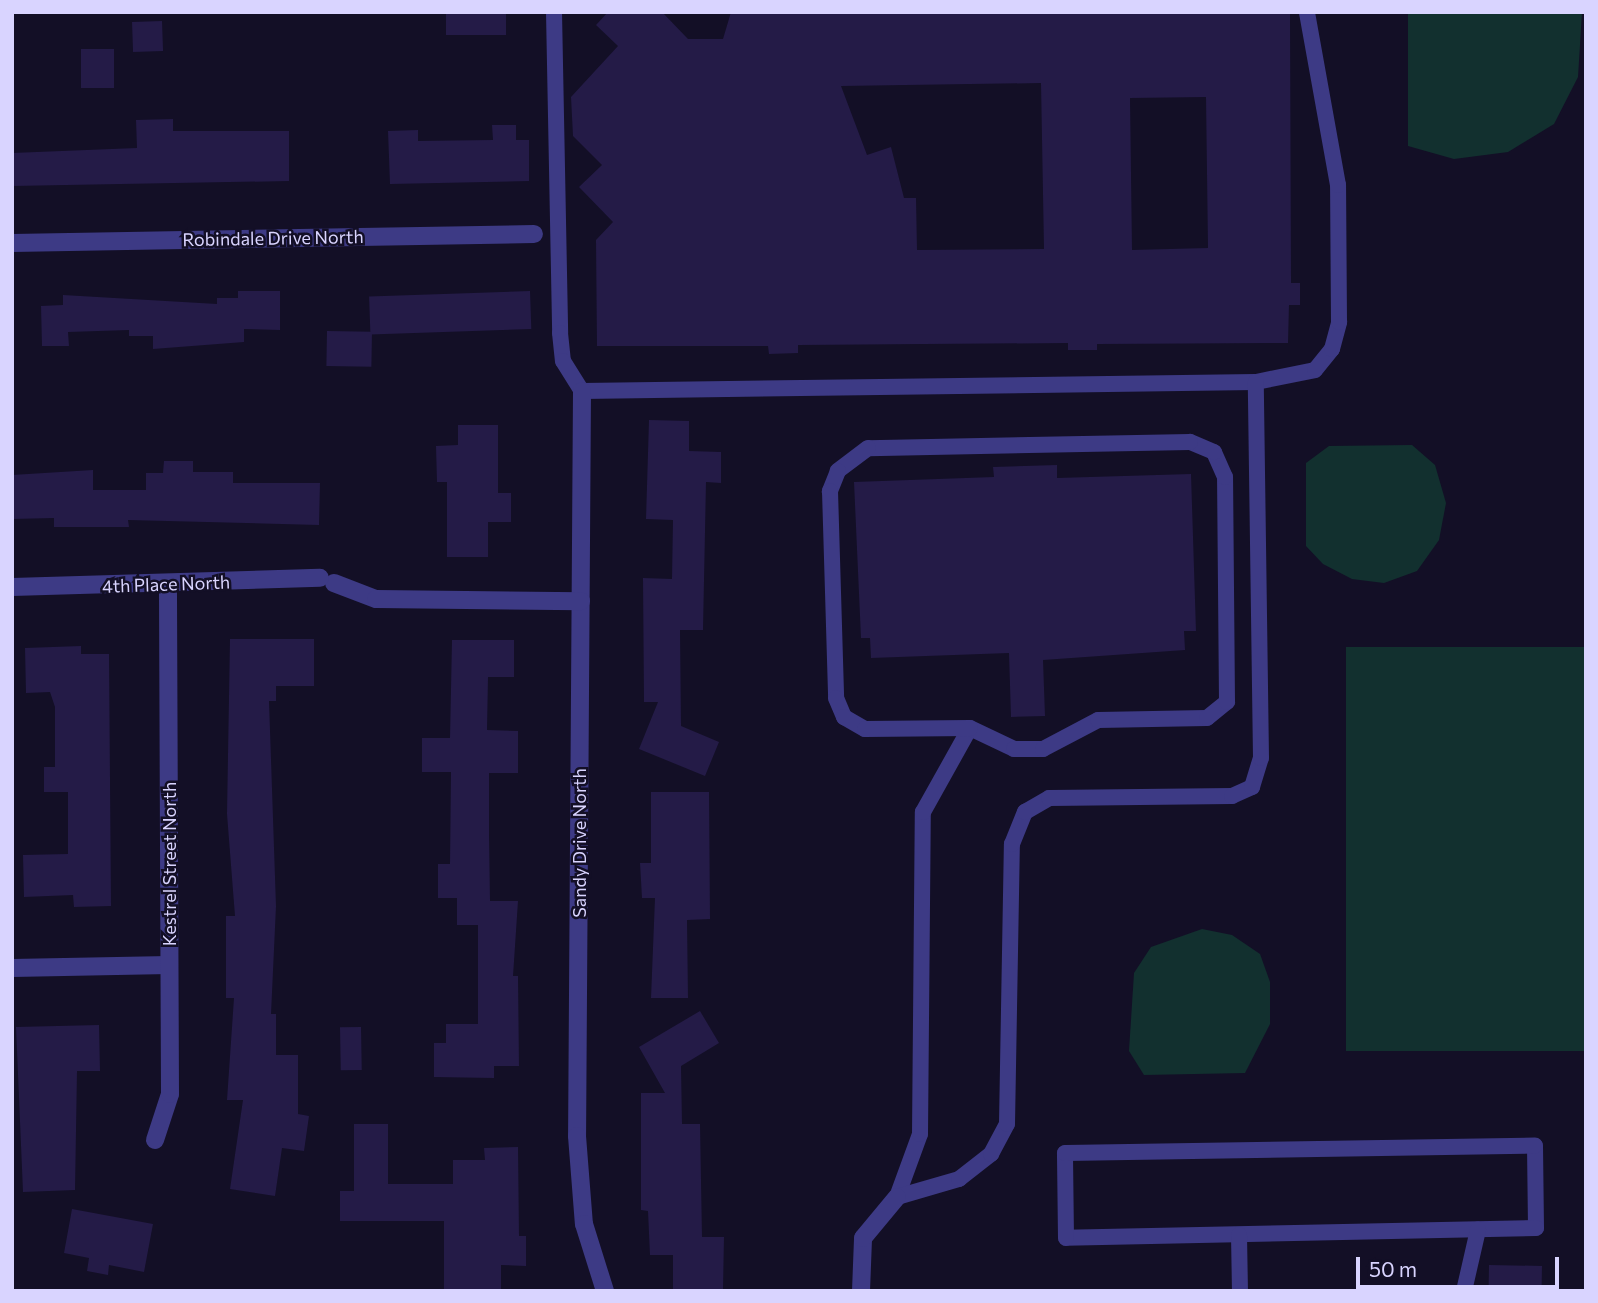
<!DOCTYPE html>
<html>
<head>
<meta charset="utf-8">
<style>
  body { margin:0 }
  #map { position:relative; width:1598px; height:1303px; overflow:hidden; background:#130f26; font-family:Commissioner,sans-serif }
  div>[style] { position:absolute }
  .green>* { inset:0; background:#12302f; transform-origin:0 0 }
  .building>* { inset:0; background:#241b47; transform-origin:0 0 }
  .lane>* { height:16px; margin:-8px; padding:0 8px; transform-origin:8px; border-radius:8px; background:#3d3a85 }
  .street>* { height:18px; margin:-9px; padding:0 9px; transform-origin:9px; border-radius:9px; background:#3d3a85 }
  span { translate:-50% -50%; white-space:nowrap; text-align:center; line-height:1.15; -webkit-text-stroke:5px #130f26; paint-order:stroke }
  .street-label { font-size:18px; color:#d9d4ff }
  .frame { position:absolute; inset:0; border:14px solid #d9d4ff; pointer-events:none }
  .scale { position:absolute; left:1356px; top:1257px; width:203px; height:32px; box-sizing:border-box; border:4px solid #d9d4ff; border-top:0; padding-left:9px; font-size:21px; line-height:24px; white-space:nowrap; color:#d9d4ff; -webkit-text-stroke:5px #130f26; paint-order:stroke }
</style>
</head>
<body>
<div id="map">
  <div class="green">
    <i style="clip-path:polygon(1408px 12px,1582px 12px,1578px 77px,1554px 124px,1508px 152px,1454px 159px,1408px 146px)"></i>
    <i style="clip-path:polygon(1412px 445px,1435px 465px,1446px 503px,1439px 540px,1417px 571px,1384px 583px,1352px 579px,1323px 564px,1306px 546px,1306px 463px,1329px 446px)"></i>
    <i style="left:1586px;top:647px;width:404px;height:240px;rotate:90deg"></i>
    <i style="clip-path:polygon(1202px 929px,1232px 935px,1260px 954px,1270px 982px,1270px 1024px,1245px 1073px,1144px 1075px,1129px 1051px,1134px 973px,1151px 947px)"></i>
  </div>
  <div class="building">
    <i style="left:446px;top:12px;width:60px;height:23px"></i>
    <i style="clip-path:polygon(evenodd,608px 12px,662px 12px,688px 39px,723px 39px,731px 12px,1290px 12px,1291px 283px,1300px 283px,1300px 305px,1289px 305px,1288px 343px,1097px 344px,1097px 350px,1068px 350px,1068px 343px,798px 345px,798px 353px,769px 354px,768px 346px,597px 346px,596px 240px,613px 222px,579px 187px,602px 165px,573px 136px,571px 97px,618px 46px,596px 25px,608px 12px,1041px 83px,1044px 249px,917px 250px,916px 198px,904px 198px,891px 147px,867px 155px,841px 86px,1041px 83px,608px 12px,1206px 97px,1208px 248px,1132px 250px,1130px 98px,1206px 97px)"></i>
    <i style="left:162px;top:21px;width:30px;height:30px;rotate:88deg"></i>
    <i style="left:81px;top:49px;width:33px;height:39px"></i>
    <i style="clip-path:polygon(173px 119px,173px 131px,289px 131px,289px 181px,12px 186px,12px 153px,137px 148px,136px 120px)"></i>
    <i style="clip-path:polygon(492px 125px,516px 125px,516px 140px,529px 140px,529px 181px,390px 184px,388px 131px,418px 130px,418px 141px,493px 140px)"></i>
    <i style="clip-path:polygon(238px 291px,280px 291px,280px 330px,244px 329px,244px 342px,153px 349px,153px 336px,129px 336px,129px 330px,68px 332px,69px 346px,42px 346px,41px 306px,63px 305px,63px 295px,217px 304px,217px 298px,238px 298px)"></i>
    <i style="left:530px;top:291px;width:38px;height:161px;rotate:88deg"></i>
    <i style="left:327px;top:331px;width:45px;height:35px;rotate:1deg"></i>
    <i style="clip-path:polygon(649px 420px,689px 421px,689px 451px,721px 452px,721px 483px,706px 482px,703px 630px,680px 630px,681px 726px,719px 742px,705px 776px,639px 749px,658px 702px,644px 702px,643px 578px,672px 579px,673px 520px,646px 519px)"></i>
    <i style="clip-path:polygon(458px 425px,498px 425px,498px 493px,511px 493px,511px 522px,488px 522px,488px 557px,447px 557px,447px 482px,437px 482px,436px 446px,458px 445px)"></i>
    <i style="clip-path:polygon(164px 461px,193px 461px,193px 472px,233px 472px,233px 483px,320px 483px,319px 525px,128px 520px,129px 527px,54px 527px,54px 518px,12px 519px,12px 475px,93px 470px,93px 490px,146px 490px,146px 473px,163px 473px)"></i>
    <i style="clip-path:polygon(1057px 465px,1057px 478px,1191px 474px,1196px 631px,1184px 631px,1185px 650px,1043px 660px,1045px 716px,1011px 717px,1009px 653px,871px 658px,870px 638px,861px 638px,854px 482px,994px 477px,993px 467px)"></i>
    <i style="clip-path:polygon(230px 639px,314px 639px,314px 686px,276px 686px,276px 701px,269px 701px,276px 906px,271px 1014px,276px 1014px,276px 1055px,298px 1055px,298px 1114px,309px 1116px,304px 1151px,282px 1148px,275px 1196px,230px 1189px,243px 1100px,227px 1100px,234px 998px,226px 998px,226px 916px,235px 916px,227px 814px)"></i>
    <i style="clip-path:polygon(452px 640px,514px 640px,514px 677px,488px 677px,487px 730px,518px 731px,518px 773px,489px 773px,489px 833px,490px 901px,518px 901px,513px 976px,518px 976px,519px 1066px,494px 1066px,494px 1078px,434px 1077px,434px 1043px,446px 1043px,446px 1024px,478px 1024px,478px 925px,457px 925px,457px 898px,438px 898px,438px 864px,450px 864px,451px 772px,422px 772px,422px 738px,450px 738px)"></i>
    <i style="clip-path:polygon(81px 646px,81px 654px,109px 654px,111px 906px,74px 907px,73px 895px,24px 897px,23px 855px,68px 854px,68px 792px,44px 792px,44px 767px,55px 767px,55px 707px,50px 692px,26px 693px,25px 648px)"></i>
    <i style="clip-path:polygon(651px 792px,709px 792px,710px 919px,687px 920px,688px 998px,651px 998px,655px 898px,642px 898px,640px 863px,651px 863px)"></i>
    <i style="clip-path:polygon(700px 1011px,719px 1043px,681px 1066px,682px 1124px,700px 1124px,702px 1237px,724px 1237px,723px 1290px,673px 1291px,673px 1255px,650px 1255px,648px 1211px,641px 1210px,641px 1093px,665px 1093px,639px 1047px)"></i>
    <i style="clip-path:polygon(99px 1025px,100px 1071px,77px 1071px,75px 1190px,23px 1192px,16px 1027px)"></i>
    <i style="left:361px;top:1027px;width:43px;height:21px;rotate:89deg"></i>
    <i style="clip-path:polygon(354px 1124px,388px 1124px,388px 1184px,453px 1184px,453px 1160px,485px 1160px,484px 1148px,518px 1147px,519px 1236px,526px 1236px,526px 1266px,501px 1265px,501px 1291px,444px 1291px,444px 1221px,340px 1221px,340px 1191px,354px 1191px)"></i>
    <i style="clip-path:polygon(72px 1209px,153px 1224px,144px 1272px,109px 1265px,108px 1275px,87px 1271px,89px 1258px,64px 1253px)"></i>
    <i style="left:1489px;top:1265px;width:53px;height:26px;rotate:1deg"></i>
  </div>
  <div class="lane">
    <i style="left:554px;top:12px;width:321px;rotate:88.9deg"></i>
    <i style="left:560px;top:333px;width:28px;rotate:84deg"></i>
    <i style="left:563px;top:361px;width:36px;rotate:58deg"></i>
    <i style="left:582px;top:391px;width:674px;rotate:-0.77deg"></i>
    <i style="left:1256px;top:382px;width:60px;rotate:-11.5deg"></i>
    <i style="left:1315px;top:370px;width:27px;rotate:-51deg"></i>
    <i style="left:1332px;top:349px;width:28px;rotate:-75deg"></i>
    <i style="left:1339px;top:322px;width:137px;rotate:-90.4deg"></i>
    <i style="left:1338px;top:185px;width:176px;rotate:-100.2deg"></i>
    <i style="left:1535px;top:1146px;width:82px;rotate:89.3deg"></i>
    <i style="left:1536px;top:1228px;width:470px;rotate:178.8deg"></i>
    <i style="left:1066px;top:1238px;width:85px;rotate:-90.7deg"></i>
    <i style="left:1065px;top:1153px;width:470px;rotate:-0.9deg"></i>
    <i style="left:897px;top:1197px;width:67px;rotate:-69.9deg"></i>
    <i style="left:920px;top:1134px;width:322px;rotate:-89.5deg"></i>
    <i style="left:923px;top:812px;width:96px;rotate:-60.8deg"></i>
    <i style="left:970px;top:728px;width:49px;rotate:25.5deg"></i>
    <i style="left:1014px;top:749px;width:29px"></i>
    <i style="left:1043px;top:749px;width:62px;rotate:-27.8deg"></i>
    <i style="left:1098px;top:720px;width:109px;rotate:-1.1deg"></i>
    <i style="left:1207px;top:718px;width:26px;rotate:-39deg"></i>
    <i style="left:1227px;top:702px;width:225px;rotate:-90.5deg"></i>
    <i style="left:1225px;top:477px;width:27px;rotate:-114deg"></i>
    <i style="left:1214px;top:452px;width:26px;rotate:-157deg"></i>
    <i style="left:1190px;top:442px;width:322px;rotate:178.9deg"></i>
    <i style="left:868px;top:448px;width:38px;rotate:143deg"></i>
    <i style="left:838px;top:471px;width:22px;rotate:112deg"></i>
    <i style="left:830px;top:491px;width:207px;rotate:88.3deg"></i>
    <i style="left:836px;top:698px;width:21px;rotate:67deg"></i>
    <i style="left:844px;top:717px;width:24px;rotate:30deg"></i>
    <i style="left:865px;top:729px;width:105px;rotate:-0.5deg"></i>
    <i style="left:897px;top:1197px;width:65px;rotate:-16.2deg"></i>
    <i style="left:959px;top:1179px;width:41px;rotate:-38deg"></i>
    <i style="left:991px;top:1154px;width:34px;rotate:-62deg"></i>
    <i style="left:1007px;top:1124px;width:280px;rotate:-89deg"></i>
    <i style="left:1012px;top:844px;width:35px;rotate:-68deg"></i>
    <i style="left:1025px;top:812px;width:28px;rotate:-30deg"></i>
    <i style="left:1049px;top:798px;width:183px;rotate:-0.6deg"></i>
    <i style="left:1232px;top:796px;width:22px;rotate:-24deg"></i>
    <i style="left:1252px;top:787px;width:30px;rotate:-73deg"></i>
    <i style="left:1261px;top:758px;width:376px;rotate:-90.8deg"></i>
    <i style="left:1239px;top:1235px;width:56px;rotate:89deg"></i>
    <i style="left:1464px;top:1291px;width:63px;rotate:-77.1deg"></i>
  </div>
  <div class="street">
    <i style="left:12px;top:243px;width:522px;rotate:-0.99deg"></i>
    <i style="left:582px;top:391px;width:745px;rotate:90.38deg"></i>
    <i style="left:577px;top:1136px;width:88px;rotate:85.5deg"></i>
    <i style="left:584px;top:1224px;width:70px;rotate:72.6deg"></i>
    <i style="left:334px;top:583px;width:45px;rotate:20.9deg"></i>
    <i style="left:376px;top:599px;width:205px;rotate:0.6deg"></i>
    <i style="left:12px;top:587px;width:308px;rotate:-1.7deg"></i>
    <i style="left:12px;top:968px;width:157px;rotate:-1.1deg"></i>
    <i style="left:155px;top:1140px;width:48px;rotate:-71.9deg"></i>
    <i style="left:170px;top:1094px;width:509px;rotate:-90.23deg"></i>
    <i style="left:861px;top:1291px;width:53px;rotate:-87.8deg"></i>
    <i style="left:863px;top:1238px;width:53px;rotate:-50.3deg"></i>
  </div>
  <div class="street-label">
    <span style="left:273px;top:238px;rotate:-1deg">Robindale Drive North</span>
    <span style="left:166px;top:584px;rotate:-2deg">4th Place North</span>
    <span style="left:579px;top:843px;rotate:-90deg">Sandy Drive North</span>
    <span style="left:169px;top:864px;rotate:-90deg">Kestrel Street North</span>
  </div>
  <div class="frame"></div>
  <div class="scale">50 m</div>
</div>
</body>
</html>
